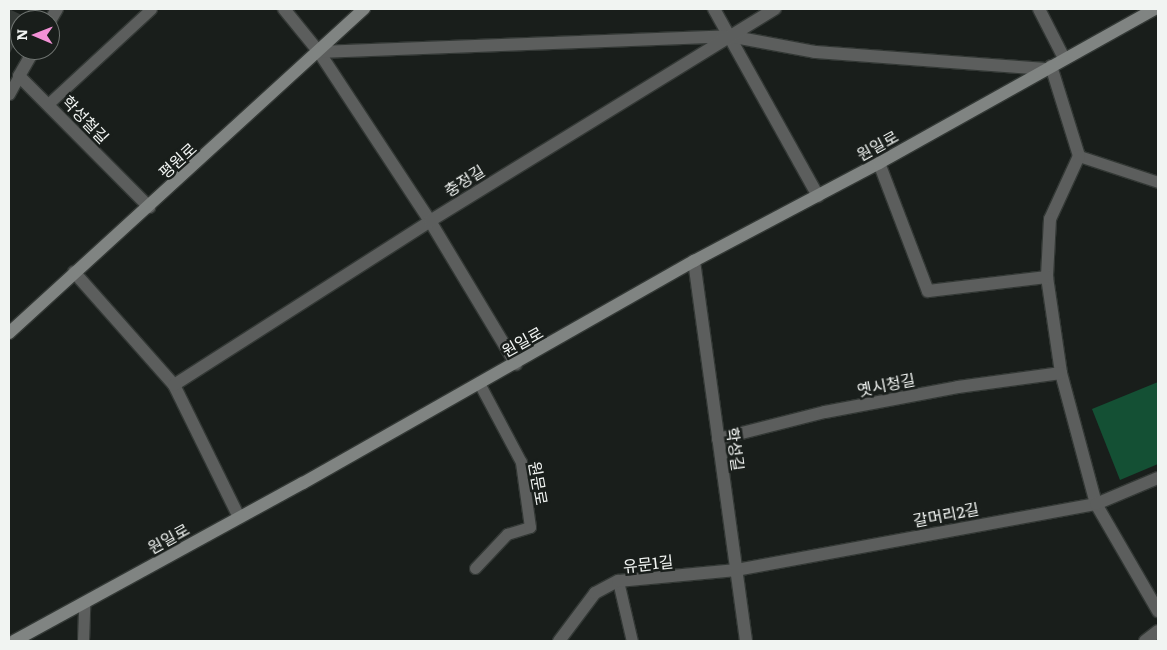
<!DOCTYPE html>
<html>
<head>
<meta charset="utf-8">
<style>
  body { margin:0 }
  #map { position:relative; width:1167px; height:650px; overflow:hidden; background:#191e1b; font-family:Literata,"Noto Sans KR",serif }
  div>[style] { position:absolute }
  .green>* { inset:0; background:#145034 }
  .building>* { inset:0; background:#343936 }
  .roads { filter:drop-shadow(1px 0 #333835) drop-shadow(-1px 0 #333835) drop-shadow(0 1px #333835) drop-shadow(0 -1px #333835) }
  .service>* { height:11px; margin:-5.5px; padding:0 5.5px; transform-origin:5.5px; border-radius:5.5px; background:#5c5e5d }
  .minor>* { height:12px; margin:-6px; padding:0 6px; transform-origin:6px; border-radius:6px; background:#5c5e5d }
  .tertiary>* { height:12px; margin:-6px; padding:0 6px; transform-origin:6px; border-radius:6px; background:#5c5e5d }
  .secondary>* { height:12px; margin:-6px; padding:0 6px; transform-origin:6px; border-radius:6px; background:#808482 }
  span { translate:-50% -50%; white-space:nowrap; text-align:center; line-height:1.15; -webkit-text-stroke:5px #191e1b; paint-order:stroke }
  .street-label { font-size:16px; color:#f1f4f2 }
  .frame { position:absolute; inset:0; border:10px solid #f1f4f2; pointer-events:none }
  .north { position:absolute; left:10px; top:10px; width:50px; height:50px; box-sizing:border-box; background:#191e1b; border:1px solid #6f7471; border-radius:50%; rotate:271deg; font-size:14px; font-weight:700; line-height:20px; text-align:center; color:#f1f4f2 }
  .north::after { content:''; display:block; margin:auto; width:18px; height:22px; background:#f391d6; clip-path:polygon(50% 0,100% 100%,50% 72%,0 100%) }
</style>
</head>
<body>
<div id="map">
  <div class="green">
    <i style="clip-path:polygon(1158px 382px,1158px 464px,1120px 480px,1092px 409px)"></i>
  </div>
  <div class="building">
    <i style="clip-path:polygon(9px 9px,28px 18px,20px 20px,20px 33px,9px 55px)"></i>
    <i style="clip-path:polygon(24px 9px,39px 9px,36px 14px)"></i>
  </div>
  <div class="roads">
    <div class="service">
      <i style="left:9px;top:94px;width:21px;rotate:-61deg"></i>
      <i style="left:48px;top:104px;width:140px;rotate:-42.7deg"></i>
      <i style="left:1079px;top:156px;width:83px;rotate:18.2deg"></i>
      <i style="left:475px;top:568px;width:47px;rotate:-46.7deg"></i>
      <i style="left:507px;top:534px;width:24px;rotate:-17deg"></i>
      <i style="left:530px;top:527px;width:66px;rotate:-97.9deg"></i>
      <i style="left:521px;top:462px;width:89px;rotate:-118deg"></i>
      <i style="left:618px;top:581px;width:62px;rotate:76.9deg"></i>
      <i style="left:83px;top:641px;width:37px;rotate:-88deg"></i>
    </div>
    <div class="minor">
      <i style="left:284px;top:9px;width:55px;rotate:50.9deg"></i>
      <i style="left:319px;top:52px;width:202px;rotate:56.7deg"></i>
      <i style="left:430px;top:221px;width:167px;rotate:59deg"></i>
      <i style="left:714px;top:9px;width:214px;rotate:60.9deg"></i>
      <i style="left:1039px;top:9px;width:55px;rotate:63deg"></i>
      <i style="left:50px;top:21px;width:14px;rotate:-60deg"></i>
      <i style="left:34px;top:50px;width:30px;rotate:120deg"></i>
      <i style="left:19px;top:76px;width:185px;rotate:45.2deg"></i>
      <i style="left:319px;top:52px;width:410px;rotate:-2.2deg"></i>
      <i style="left:729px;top:36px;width:87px;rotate:10.5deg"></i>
      <i style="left:815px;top:52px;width:232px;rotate:4.2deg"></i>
      <i style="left:1051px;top:66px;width:94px;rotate:72.7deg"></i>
      <i style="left:1079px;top:156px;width:69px;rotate:114.7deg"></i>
      <i style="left:1050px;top:219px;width:58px;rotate:93deg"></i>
      <i style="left:1047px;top:277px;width:97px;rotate:81.7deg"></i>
      <i style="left:1061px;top:373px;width:136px;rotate:75deg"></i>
      <i style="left:1096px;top:504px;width:124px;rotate:59.9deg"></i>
      <i style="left:879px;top:163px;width:137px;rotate:69.1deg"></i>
      <i style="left:928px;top:291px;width:120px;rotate:-6.7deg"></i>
      <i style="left:74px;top:272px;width:151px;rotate:48.5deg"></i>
      <i style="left:174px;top:385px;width:147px;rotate:63.8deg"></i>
      <i style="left:174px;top:385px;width:304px;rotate:-32.6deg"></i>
      <i style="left:430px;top:221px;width:405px;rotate:-31.6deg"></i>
      <i style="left:718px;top:439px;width:110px;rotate:-14.2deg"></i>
      <i style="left:825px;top:412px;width:135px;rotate:-10.6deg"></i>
      <i style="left:958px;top:387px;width:104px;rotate:-7.7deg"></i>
      <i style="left:559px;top:641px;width:60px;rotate:-53.1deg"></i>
      <i style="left:595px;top:593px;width:26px;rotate:-28deg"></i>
      <i style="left:618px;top:581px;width:119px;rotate:-5.3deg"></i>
      <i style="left:736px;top:570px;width:366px;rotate:-10.4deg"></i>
      <i style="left:1096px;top:504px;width:67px;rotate:-22.8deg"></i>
      <i style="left:1145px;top:641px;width:16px;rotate:-38deg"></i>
    </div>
    <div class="tertiary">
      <i style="left:694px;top:261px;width:384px;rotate:82.2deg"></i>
    </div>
    <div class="secondary">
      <i style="left:9px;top:333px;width:481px;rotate:-42.4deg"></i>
      <i style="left:14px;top:641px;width:329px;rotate:-28.7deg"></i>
      <i style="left:303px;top:483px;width:450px;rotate:-29.6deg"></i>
      <i style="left:694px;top:261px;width:209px;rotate:-27.9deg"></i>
      <i style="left:879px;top:163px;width:316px;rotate:-29.2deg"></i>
    </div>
  </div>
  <div class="street-label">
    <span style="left:86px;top:119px;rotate:46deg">학성철길</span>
    <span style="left:877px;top:145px;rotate:-29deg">원일로</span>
    <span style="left:177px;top:160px;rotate:-42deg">평원로</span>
    <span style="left:464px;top:180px;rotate:-32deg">충정길</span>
    <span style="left:522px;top:341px;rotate:-29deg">원일로</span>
    <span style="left:886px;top:384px;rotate:-11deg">옛시청길</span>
    <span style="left:736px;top:449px;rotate:82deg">학성길</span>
    <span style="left:539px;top:483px;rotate:80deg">원문로</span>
    <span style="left:946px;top:514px;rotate:-11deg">갈머리2길</span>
    <span style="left:168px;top:538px;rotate:-29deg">원일로</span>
    <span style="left:648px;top:563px;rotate:-6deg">유문1길</span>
  </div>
  <div class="frame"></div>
  <div class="north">N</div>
</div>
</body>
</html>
